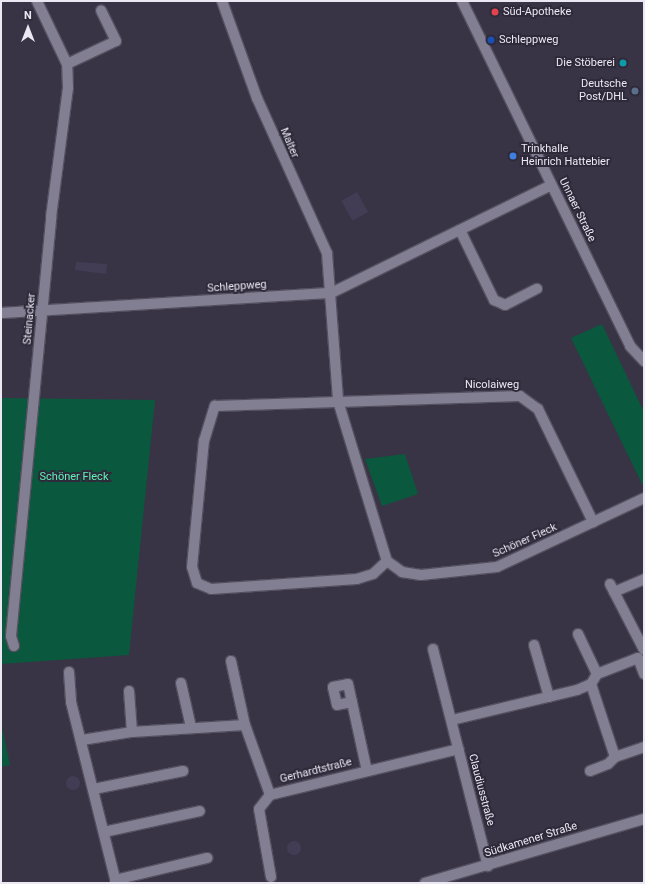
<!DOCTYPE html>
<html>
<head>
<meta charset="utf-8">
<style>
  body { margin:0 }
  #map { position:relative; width:645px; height:884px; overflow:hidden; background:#383445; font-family:Roboto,sans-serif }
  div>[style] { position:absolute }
  .built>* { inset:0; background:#423d54; transform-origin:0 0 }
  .round { border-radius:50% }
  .green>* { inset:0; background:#0a583e }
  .roads { filter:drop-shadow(1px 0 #54505f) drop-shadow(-1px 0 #54505f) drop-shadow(0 1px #54505f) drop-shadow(0 -1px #54505f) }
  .minor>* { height:10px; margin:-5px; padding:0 5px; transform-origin:5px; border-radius:5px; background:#837f93 }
  .dots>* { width:11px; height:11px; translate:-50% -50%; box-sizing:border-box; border:2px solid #2e2a3a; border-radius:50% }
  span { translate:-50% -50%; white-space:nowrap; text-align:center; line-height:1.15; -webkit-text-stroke:4px #2e2a3a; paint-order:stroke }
  .poi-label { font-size:11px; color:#ebe8f4 }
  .left { translate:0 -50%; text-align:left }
  .right { translate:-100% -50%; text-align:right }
  .street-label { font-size:11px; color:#ebe8f4 }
  .park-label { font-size:11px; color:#5ef4b9 }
  .frame { position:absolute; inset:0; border:2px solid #ebe8f4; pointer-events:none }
  .north { position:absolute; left:8px; top:8px; width:40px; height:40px; -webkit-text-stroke:3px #2e2a3a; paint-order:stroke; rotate:0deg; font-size:11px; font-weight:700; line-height:16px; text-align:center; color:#ebe8f4 }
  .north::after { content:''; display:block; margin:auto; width:14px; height:18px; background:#ebe8f4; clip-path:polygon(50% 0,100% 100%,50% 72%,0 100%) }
</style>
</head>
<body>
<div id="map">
  <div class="built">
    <i style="left:357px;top:192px;width:23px;height:18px;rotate:61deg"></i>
    <i style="clip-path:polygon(76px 262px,107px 264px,106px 274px,75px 270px)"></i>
    <i class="round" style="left:66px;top:776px;width:14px;height:14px"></i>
    <i class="round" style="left:287px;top:841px;width:14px;height:14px"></i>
  </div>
  <div class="green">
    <i style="clip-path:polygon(602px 324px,644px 412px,644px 488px,571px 338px)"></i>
    <i style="clip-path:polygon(1px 398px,155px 400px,129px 655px,1px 664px)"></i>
    <i style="clip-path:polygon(405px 454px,418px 494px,382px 506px,365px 459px)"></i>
    <i style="clip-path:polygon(1px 723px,10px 765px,1px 767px)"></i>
  </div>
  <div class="roads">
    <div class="minor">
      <i style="left:222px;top:1px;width:103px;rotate:70.2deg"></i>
      <i style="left:257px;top:98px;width:170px;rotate:65.7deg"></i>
      <i style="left:327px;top:253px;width:148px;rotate:85.7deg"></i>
      <i style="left:338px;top:401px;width:167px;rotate:73deg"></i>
      <i style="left:387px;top:561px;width:19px;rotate:36deg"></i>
      <i style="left:402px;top:572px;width:19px;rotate:9deg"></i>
      <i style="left:421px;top:575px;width:76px;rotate:-6deg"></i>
      <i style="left:497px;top:567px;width:162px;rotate:-25.1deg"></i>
      <i style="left:462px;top:1px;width:384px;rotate:64deg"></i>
      <i style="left:630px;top:346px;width:21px;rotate:47deg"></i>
      <i style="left:67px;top:64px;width:54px;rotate:-25.1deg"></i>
      <i style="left:116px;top:41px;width:34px;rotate:-116deg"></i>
      <i style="left:460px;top:230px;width:78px;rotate:64.1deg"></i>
      <i style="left:494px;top:300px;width:12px;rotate:24deg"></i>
      <i style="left:505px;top:305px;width:36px;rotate:-27deg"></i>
      <i style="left:1px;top:313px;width:331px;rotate:-3.5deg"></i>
      <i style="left:331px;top:293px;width:245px;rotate:-26.1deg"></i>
      <i style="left:387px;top:561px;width:19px;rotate:137deg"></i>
      <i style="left:373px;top:574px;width:17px;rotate:163deg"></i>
      <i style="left:357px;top:579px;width:146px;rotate:176.1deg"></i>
      <i style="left:211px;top:589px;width:15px;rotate:-157deg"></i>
      <i style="left:197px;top:583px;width:17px;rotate:-107deg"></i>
      <i style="left:192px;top:567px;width:127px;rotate:-84.6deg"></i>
      <i style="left:204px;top:441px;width:37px;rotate:-73deg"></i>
      <i style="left:215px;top:406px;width:305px;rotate:-1.9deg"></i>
      <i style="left:520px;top:396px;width:22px;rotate:36deg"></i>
      <i style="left:538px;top:409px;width:126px;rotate:64deg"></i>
      <i style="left:610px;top:584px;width:74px;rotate:62.7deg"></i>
      <i style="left:614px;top:592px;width:33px;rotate:-23deg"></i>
      <i style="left:578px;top:634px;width:44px;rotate:64.6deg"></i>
      <i style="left:534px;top:645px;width:54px;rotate:73.9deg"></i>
      <i style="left:14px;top:646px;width:10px;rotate:-107deg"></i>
      <i style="left:11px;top:636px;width:421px;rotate:-84.5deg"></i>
      <i style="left:51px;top:217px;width:130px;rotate:-82.5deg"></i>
      <i style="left:68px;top:88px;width:24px;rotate:-92deg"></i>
      <i style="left:67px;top:64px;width:70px;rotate:-115.5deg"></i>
      <i style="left:433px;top:649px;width:224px;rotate:75.8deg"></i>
      <i style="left:231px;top:661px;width:66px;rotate:77.7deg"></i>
      <i style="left:245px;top:725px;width:74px;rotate:70.3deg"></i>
      <i style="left:69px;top:672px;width:30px;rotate:86deg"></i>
      <i style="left:71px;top:702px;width:187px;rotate:76deg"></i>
      <i style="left:181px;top:683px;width:45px;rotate:77.2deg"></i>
      <i style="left:129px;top:691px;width:41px;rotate:85.8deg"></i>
      <i style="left:352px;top:702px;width:15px;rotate:169deg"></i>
      <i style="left:337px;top:705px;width:18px;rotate:-103deg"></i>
      <i style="left:333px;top:687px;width:15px;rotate:-11deg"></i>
      <i style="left:348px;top:684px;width:89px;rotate:77.7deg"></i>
      <i style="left:452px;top:720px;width:129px;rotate:-13.5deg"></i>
      <i style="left:577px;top:690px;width:15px;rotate:-23deg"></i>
      <i style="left:591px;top:684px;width:12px;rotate:-59deg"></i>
      <i style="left:597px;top:674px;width:44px;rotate:-21.3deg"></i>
      <i style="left:638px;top:658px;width:17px;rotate:69deg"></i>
      <i style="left:82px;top:740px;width:51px;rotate:-9.1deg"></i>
      <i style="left:132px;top:732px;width:113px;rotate:-3.5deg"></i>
      <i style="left:615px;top:757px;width:31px;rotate:-19deg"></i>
      <i style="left:590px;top:771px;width:19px;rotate:-21deg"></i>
      <i style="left:608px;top:764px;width:10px;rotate:-45deg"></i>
      <i style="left:615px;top:757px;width:77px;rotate:-108.2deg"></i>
      <i style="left:94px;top:789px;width:91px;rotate:-11.4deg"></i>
      <i style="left:104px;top:832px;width:98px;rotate:-12.3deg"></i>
      <i style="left:271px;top:877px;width:69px;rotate:-100deg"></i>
      <i style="left:259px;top:809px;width:18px;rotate:-52deg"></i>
      <i style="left:270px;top:795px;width:194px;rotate:-13.7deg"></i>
      <i style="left:115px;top:880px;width:95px;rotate:-13.4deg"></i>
      <i style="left:425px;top:883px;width:228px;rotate:-16.3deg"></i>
    </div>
  </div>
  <div class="dots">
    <i style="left:495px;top:12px;background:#e0444e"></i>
    <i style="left:491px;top:40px;background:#1a4fb4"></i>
    <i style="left:623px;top:63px;background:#0f9aa8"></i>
    <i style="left:635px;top:91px;background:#5c6f8a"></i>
    <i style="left:513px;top:156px;background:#3f7fe0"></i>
  </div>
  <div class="poi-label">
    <span class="left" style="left:503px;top:12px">Süd-Apotheke</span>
    <span class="left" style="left:499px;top:40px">Schleppweg</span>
    <span class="right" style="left:615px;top:63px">Die Stöberei</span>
    <span class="right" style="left:627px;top:91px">Deutsche<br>Post/DHL</span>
    <span class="left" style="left:521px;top:156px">Trinkhalle<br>Heinrich Hattebier</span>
  </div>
  <div class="street-label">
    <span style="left:289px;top:143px;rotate:67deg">Malter</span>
    <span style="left:577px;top:210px;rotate:64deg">Unnaer Straße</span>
    <span style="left:237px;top:287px;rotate:-4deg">Schleppweg</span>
    <span style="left:30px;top:319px;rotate:-85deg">Steinacker</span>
    <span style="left:492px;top:385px">Nicolaiweg</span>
    <span style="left:525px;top:541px;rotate:-24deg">Schöner Fleck</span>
    <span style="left:316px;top:771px;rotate:-14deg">Gerhardtstraße</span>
    <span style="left:481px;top:790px;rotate:75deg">Claudiusstraße</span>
    <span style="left:531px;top:840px;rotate:-17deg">Südkamener Straße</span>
  </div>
  <div class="park-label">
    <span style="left:74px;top:477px">Schöner Fleck</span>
  </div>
  <div class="frame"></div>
  <div class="north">N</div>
</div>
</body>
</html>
